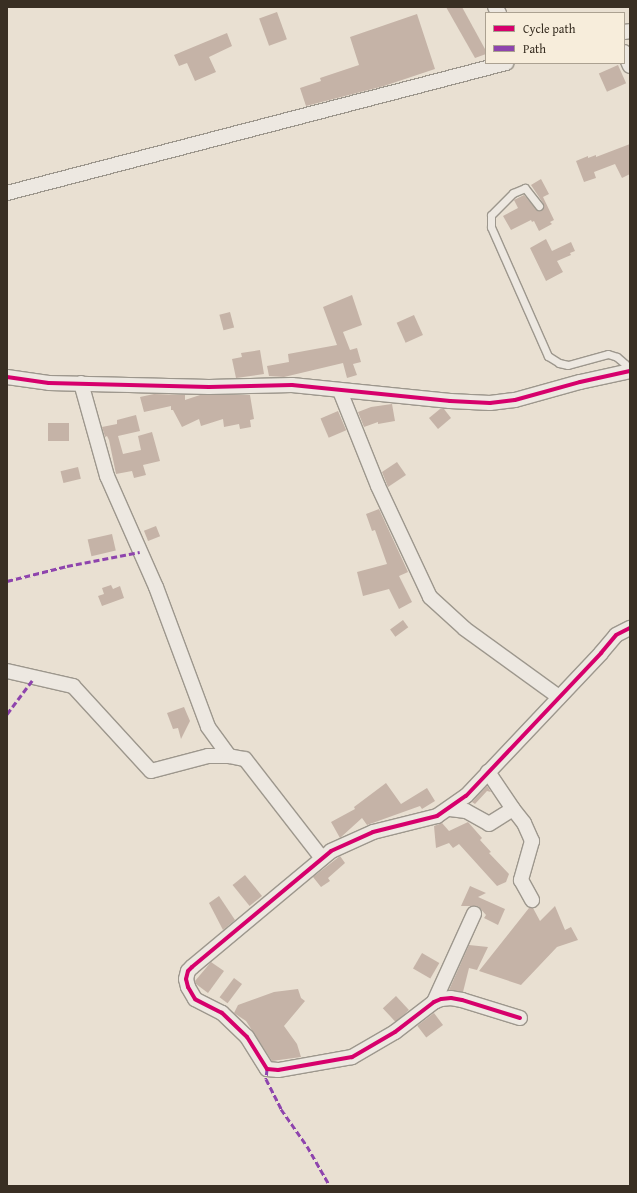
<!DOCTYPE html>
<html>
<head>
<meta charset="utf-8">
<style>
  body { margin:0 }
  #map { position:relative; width:637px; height:1193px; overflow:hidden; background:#e9e0d2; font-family:"Gentium Book Plus",serif }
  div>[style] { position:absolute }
  .building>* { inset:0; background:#c5b3a7; transform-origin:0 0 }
  .roads { filter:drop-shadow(1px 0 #9d978d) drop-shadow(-1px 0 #9d978d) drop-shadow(0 1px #9d978d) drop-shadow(0 -1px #9d978d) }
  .lane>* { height:7px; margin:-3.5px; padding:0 3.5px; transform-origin:3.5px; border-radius:3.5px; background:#ede8e1 }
  .street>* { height:14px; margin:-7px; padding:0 7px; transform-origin:7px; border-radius:7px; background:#ede8e1 }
  .quiet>* { height:3px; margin-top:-1.5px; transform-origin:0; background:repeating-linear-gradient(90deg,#8e44ad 0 6px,transparent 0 9px) }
  .cycleway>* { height:4px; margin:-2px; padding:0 2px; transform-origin:2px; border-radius:2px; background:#d6006c }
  span { translate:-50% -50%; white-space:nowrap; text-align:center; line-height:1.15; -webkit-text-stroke:3px #f7eddb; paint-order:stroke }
  .frame { position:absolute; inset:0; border:8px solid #392f23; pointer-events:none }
  .legend { position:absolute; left:485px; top:12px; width:140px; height:52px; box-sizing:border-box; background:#f7eddb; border:1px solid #aba191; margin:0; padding:5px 7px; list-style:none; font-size:12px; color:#392f23 }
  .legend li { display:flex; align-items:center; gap:8px; height:20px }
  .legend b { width:20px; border:1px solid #aba191 }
</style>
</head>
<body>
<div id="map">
  <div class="building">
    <i style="clip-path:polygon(446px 7px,462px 7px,485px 49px,486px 54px,475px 58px)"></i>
    <i style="left:277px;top:12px;width:29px;height:19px;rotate:70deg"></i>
    <i style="clip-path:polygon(417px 14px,435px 69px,384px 86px,306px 106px,300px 88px,321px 81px,320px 78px,359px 65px,350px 37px)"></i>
    <i style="clip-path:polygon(227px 33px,232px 46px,209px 57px,216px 72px,195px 81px,187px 63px,179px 66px,174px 55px)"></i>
    <i style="left:618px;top:65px;width:20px;height:21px;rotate:66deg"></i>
    <i style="clip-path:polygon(630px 144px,630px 174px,622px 178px,615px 164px,594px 172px,596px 178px,584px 182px,576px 161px,588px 156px,588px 158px,596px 155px,596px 157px)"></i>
    <i style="clip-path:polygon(541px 179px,549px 194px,543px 197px,554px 220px,550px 222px,552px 224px,539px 231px,534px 221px,532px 222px,531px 220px,511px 230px,503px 216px,518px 208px,514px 200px,524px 195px,537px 210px,540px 211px,543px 208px,543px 203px,531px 185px)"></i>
    <i style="clip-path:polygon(546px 239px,552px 251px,571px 242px,575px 251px,570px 253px,571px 255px,557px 261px,563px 272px,546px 281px,530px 248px)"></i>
    <i style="clip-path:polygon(352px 295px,362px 325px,343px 332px,350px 350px,357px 348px,361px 362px,353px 364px,357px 375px,347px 378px,343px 363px,284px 377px,269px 376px,267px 366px,289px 362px,288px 354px,337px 345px,323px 307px)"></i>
    <i style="left:230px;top:312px;width:16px;height:11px;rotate:75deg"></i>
    <i style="left:414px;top:315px;width:22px;height:19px;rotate:66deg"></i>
    <i style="clip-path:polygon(260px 350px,264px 374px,236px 378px,232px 359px,242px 357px,241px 353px)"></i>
    <i style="clip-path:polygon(154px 394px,185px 395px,185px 400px,200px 395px,250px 395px,254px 419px,250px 420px,251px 427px,240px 429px,239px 424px,224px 427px,223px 419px,201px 426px,199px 419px,182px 427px,173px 410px,171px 410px,171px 406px,144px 412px,140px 397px)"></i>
    <i style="clip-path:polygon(392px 404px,395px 421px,378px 424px,378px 422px,364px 427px,358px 412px,371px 407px)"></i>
    <i style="clip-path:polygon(440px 409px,444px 409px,451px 418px,438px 429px,429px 418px)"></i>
    <i style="left:338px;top:411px;width:21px;height:19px;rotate:67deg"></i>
    <i style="clip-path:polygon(136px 415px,140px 431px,118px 436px,123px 454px,141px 450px,138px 436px,152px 432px,160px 461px,143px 465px,146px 475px,134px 478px,132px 471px,116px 474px,109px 440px,107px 436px,105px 437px,102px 427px,117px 424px,117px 420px)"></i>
    <i style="left:48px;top:423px;width:21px;height:18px"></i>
    <i style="clip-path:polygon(397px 462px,406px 475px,388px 487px,382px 472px)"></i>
    <i style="left:78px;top:467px;width:12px;height:18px;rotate:76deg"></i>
    <i style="clip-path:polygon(379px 509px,408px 572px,399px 576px,412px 602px,399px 609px,389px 589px,363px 596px,357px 572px,387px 564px,375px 530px,372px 531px,366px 514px)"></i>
    <i style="left:156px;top:526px;width:11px;height:13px;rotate:68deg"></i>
    <i style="left:112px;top:534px;width:17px;height:25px;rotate:77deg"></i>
    <i style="clip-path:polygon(111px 585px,113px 589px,120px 586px,124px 598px,102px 606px,98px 596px,104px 594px,102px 588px)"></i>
    <i style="left:403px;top:620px;width:9px;height:16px;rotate:54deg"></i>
    <i style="clip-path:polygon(184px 707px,190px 721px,181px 739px,178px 728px,173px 729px,167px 713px)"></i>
    <i style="clip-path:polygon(386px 783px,401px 804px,427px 788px,435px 801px,422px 809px,420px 806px,367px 825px,362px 818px,340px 838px,331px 822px,355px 809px,354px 807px)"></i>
    <i style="clip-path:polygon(487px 786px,491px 792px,487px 791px,475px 804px,472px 802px)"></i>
    <i style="clip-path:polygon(468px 822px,482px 838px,480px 840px,491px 852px,489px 853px,509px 874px,506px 882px,497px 886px,459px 844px,453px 848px,449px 843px,436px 848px,434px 826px,442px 823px,449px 831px)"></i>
    <i style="clip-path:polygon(340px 856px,345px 863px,328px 878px,330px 881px,321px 887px,313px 877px)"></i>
    <i style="left:245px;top:875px;width:27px;height:16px;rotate:51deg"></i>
    <i style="clip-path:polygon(470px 886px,486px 893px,478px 897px,505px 909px,498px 925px,484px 918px,486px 915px,478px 906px,461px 906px)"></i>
    <i style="clip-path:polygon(219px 896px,235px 920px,223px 930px,209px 903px)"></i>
    <i style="clip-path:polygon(555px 906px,565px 930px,571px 927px,578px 940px,557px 947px,521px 985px,479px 971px,529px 908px,533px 908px,540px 921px)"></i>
    <i style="clip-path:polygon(469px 945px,488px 947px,477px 970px,469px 968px,463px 992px,449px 990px)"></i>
    <i style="left:422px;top:953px;width:20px;height:18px;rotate:30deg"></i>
    <i style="clip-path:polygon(211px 962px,224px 971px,208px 993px,196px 984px,195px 981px)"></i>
    <i style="left:234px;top:978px;width:10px;height:24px;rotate:37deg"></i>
    <i style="clip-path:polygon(298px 989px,301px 998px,305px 1001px,284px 1026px,297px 1044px,301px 1057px,272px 1061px,246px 1021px,234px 1013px,238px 1005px,274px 992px)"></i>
    <i style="left:396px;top:996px;width:19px;height:18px;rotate:47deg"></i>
    <i style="left:434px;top:1013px;width:15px;height:21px;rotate:53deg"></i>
  </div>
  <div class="roads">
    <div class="lane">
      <i style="left:539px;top:206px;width:23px;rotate:-128deg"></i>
      <i style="left:525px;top:188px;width:13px;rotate:157deg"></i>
      <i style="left:513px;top:193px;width:31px;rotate:135deg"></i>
      <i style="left:491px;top:215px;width:12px;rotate:90deg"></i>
      <i style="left:491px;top:227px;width:141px;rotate:66.2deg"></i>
      <i style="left:548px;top:356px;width:13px;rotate:32deg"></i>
      <i style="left:559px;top:363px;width:9px;rotate:13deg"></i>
      <i style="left:568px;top:365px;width:41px;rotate:-15.4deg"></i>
      <i style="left:608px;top:354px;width:9px;rotate:18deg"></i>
      <i style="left:617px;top:357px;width:11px;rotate:41deg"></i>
      <i style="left:625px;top:364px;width:7px;rotate:74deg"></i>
    </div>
    <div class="street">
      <i style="left:495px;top:7px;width:7px;rotate:56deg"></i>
      <i style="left:624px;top:32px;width:6px;rotate:-9deg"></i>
      <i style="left:624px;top:52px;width:15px;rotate:67deg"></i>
      <i style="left:7px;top:193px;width:516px;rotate:-14.6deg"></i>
      <i style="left:7px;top:377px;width:42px;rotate:8.1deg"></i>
      <i style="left:49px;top:383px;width:160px;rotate:1.4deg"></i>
      <i style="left:209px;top:387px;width:83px;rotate:-1.4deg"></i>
      <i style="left:292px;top:385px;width:159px;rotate:5.8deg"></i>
      <i style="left:450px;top:401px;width:40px;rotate:2.9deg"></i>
      <i style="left:490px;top:403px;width:25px;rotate:-7deg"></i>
      <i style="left:515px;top:400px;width:67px;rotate:-15.5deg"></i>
      <i style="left:580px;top:382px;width:51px;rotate:-12.4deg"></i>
      <i style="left:81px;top:383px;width:97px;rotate:74.4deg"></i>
      <i style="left:107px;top:476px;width:121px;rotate:66.2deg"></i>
      <i style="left:156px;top:587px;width:149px;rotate:69.6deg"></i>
      <i style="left:208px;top:727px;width:36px;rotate:54deg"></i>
      <i style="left:340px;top:391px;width:102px;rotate:68.2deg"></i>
      <i style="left:378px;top:486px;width:123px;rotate:64.9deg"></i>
      <i style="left:430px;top:597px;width:47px;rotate:42.4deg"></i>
      <i style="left:465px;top:629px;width:116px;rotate:35.9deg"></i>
      <i style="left:7px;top:671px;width:68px;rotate:12.8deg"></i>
      <i style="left:73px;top:686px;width:115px;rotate:47.5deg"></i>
      <i style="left:151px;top:771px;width:59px;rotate:-14.7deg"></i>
      <i style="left:208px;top:756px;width:21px"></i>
      <i style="left:229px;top:756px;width:16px;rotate:11deg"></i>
      <i style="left:245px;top:759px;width:124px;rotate:52.2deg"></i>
      <i style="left:450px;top:809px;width:16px;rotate:7deg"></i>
      <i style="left:466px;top:811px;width:26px;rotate:29deg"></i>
      <i style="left:489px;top:824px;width:28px;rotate:-32deg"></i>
      <i style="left:513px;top:809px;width:45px;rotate:-124deg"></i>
      <i style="left:513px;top:809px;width:18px;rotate:52deg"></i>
      <i style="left:524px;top:823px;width:20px;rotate:66deg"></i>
      <i style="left:532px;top:841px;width:41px;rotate:105.8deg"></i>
      <i style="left:521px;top:880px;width:23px;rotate:61deg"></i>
      <i style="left:434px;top:1002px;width:97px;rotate:-65.6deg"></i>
      <i style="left:520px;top:1018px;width:61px;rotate:-162.8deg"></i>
      <i style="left:462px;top:1000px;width:11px;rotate:-170deg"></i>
      <i style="left:451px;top:998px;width:10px;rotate:174deg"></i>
      <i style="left:441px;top:999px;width:8px;rotate:157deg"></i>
      <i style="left:434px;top:1002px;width:49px;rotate:142.4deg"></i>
      <i style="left:395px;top:1032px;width:50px;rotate:149.8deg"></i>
      <i style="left:352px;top:1057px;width:75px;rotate:170deg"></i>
      <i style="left:278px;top:1070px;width:11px;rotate:-175deg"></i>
      <i style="left:267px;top:1069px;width:38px;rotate:-122deg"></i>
      <i style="left:247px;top:1037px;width:35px;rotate:-136deg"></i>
      <i style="left:222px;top:1013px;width:30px;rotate:-153deg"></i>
      <i style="left:195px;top:999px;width:14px;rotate:-120deg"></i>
      <i style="left:188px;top:987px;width:8px;rotate:-104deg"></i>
      <i style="left:186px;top:979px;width:8px;rotate:-76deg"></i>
      <i style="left:188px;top:971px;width:6px;rotate:-45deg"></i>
      <i style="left:192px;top:967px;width:181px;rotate:-39.8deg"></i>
      <i style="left:331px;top:851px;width:46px;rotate:-24.3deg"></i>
      <i style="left:373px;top:832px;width:66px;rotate:-14deg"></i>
      <i style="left:437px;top:816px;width:35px;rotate:-35deg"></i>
      <i style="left:466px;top:796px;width:197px;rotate:-46.6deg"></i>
      <i style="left:601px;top:653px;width:23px;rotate:-50deg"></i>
      <i style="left:616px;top:635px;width:16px;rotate:-27deg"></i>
    </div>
  </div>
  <div class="quiet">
    <i style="left:7px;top:581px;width:62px;rotate:-14deg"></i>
    <i style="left:67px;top:566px;width:74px;rotate:-10.9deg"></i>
    <i style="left:7px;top:714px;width:45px;rotate:-53.1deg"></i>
    <i style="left:267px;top:1069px;width:10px;rotate:96deg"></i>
    <i style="left:266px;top:1079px;width:34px;rotate:63deg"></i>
    <i style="left:281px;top:1109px;width:45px;rotate:54.9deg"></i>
    <i style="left:307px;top:1146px;width:46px;rotate:60.1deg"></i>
  </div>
  <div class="cycleway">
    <i style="left:7px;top:377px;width:42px;rotate:8.1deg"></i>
    <i style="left:49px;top:383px;width:160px;rotate:1.4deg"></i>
    <i style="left:209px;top:387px;width:83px;rotate:-1.4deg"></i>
    <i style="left:292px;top:385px;width:159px;rotate:5.8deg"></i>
    <i style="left:450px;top:401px;width:40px;rotate:2.9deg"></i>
    <i style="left:490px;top:403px;width:25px;rotate:-7deg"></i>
    <i style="left:515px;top:400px;width:67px;rotate:-15.5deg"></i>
    <i style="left:580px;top:382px;width:51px;rotate:-12.4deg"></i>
    <i style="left:520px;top:1018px;width:61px;rotate:-162.8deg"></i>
    <i style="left:462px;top:1000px;width:11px;rotate:-170deg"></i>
    <i style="left:451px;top:998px;width:10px;rotate:174deg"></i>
    <i style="left:441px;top:999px;width:8px;rotate:157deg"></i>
    <i style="left:434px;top:1002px;width:49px;rotate:142.4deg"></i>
    <i style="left:395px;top:1032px;width:50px;rotate:149.8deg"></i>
    <i style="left:352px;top:1057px;width:75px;rotate:170deg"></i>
    <i style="left:278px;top:1070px;width:11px;rotate:-175deg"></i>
    <i style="left:267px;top:1069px;width:38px;rotate:-122deg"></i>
    <i style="left:247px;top:1037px;width:35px;rotate:-136deg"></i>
    <i style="left:222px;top:1013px;width:30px;rotate:-153deg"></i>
    <i style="left:195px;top:999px;width:14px;rotate:-120deg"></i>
    <i style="left:188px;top:987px;width:8px;rotate:-104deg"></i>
    <i style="left:186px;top:979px;width:8px;rotate:-76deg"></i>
    <i style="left:188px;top:971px;width:6px;rotate:-45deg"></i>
    <i style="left:192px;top:967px;width:181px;rotate:-39.8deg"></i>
    <i style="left:331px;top:851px;width:46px;rotate:-24.3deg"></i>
    <i style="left:373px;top:832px;width:66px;rotate:-14deg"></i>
    <i style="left:437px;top:816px;width:35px;rotate:-35deg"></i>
    <i style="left:466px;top:796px;width:197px;rotate:-46.6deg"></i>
    <i style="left:601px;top:653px;width:23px;rotate:-50deg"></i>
    <i style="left:616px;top:635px;width:16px;rotate:-27deg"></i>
  </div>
  <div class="frame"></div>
  <ul class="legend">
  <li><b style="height:5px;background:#d6006c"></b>Cycle path</li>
  <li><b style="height:5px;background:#8e44ad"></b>Path</li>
  </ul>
</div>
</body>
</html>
